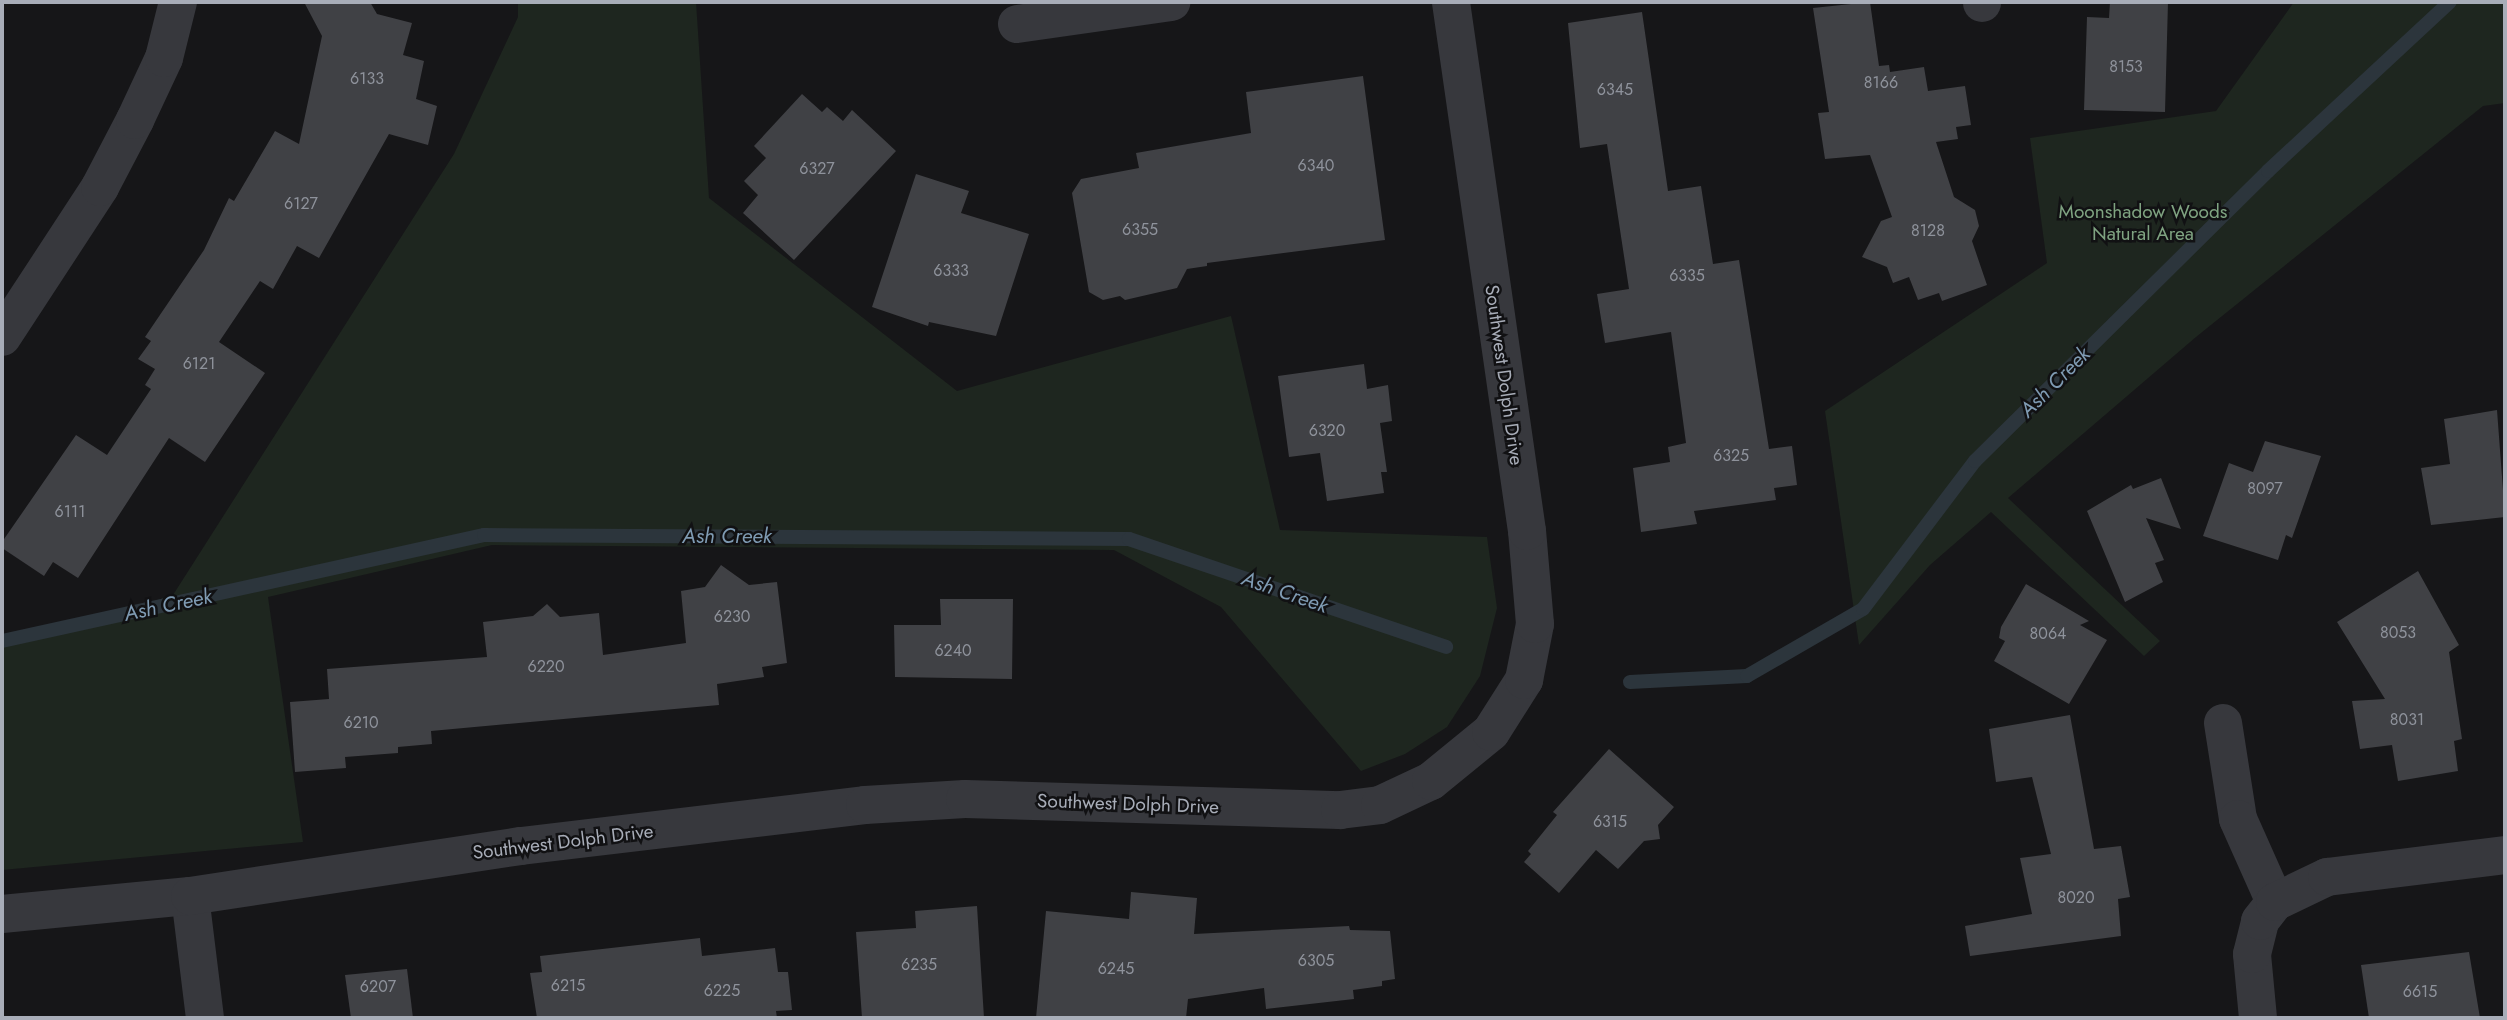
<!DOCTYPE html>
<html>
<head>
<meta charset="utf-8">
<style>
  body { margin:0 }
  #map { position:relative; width:2507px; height:1020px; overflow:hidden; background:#161618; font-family:Jost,sans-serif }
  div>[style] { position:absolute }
  .green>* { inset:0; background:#1e261f }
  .stream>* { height:14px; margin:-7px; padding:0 7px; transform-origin:7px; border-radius:7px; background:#2c353c }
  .building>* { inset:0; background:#404145 }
  .street>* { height:38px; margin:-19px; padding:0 19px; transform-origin:19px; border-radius:19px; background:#37383d }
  span { translate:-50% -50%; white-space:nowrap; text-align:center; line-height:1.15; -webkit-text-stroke:5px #111113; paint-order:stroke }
  .number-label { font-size:16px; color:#8e929b }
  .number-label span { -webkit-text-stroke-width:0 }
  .park-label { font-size:19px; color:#7fa381 }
  .street-label { font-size:19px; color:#a8adb8 }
  .water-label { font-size:21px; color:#7f9bb3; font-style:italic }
  .frame { position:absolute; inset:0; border:4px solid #a8adb8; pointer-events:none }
</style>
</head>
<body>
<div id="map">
  <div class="green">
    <i style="clip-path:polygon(518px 2px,696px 2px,709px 198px,957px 391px,1231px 316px,1280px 530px,1487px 537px,1497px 608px,1480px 676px,1447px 727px,1405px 754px,1361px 771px,1221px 607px,1114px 550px,492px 545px,268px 597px,303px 842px,2px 870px,2px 636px,24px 643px,173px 595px,454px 154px,518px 17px)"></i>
    <i style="clip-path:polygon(2294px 2px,2505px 2px,2505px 103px,2483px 106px,2196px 337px,2008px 498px,2160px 641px,2144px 656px,1991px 512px,1930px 565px,1859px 645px,1825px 411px,2047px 263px,2030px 138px,2216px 111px)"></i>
  </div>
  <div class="stream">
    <i style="left:2px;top:641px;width:494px;rotate:-12.4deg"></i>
    <i style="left:484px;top:535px;width:645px;rotate:0.36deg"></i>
    <i style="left:1129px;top:539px;width:335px;rotate:18.8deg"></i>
    <i style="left:1630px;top:682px;width:117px;rotate:-2.9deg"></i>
    <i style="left:1747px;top:676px;width:134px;rotate:-30deg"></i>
    <i style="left:1863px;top:609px;width:186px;rotate:-52.9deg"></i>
    <i style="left:1975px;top:461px;width:412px;rotate:-44.7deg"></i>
    <i style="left:2268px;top:171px;width:248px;rotate:-42.9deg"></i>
  </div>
  <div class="building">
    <i style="clip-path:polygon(304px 2px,370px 2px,377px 14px,412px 23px,403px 55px,424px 61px,416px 99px,437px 106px,428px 145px,389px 134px,319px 258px,297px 246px,273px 289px,260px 281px,219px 342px,265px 373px,205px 462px,169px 438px,78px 578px,53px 562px,44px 576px,2px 548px,2px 542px,76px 435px,107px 455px,151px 389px,145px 385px,155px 369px,138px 359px,151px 341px,145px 337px,204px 250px,229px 198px,234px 201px,275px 131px,299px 144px,322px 36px)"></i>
    <i style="clip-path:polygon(1870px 2px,1879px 66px,1889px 65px,1890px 72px,1924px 67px,1928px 91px,1965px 86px,1971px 125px,1956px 127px,1958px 139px,1936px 142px,1954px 197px,1975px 210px,1979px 226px,1972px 241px,1987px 285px,1942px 301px,1939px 293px,1918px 300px,1909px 277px,1893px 283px,1887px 267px,1862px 257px,1881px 221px,1892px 217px,1870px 155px,1825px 159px,1818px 113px,1829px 112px,1813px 8px)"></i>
    <i style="clip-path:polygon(2110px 2px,2168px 2px,2165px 112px,2084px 110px,2087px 17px,2109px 18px)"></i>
    <i style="clip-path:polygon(1642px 12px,1668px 191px,1701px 186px,1713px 264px,1739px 260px,1769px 449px,1792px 446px,1797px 485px,1774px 488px,1776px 500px,1694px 511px,1697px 524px,1641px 532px,1633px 468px,1670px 462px,1668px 447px,1686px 443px,1671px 332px,1605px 343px,1597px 294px,1629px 289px,1607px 144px,1580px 148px,1568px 23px)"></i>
    <i style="clip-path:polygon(1363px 76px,1385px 240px,1207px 263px,1207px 266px,1187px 269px,1177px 288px,1125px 300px,1120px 296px,1103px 300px,1089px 292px,1072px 193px,1081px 179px,1139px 168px,1136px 153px,1251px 133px,1246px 92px)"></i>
    <i style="clip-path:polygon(802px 94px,822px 112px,827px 107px,843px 121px,852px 110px,896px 151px,794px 260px,743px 213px,758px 195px,744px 181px,766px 158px,754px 146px)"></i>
    <i style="clip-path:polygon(916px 174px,969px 191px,961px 213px,1029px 234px,996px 336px,929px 322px,928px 326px,872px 307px)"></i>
    <i style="clip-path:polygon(1364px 364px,1367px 389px,1388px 385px,1392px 421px,1380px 423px,1387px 472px,1381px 472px,1384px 493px,1327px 501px,1320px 453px,1289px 457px,1278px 376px)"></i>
    <i style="clip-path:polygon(2497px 410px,2505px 517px,2431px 525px,2421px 468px,2450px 464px,2444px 419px)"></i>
    <i style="clip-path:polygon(2265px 441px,2321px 456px,2292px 538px,2286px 535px,2278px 560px,2203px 536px,2229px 463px,2253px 472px)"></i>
    <i style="clip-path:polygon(2161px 478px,2181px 529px,2146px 518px,2164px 560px,2155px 563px,2163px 582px,2125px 602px,2087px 511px,2131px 485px,2133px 489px)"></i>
    <i style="clip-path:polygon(721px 565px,749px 585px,777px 582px,787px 663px,762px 667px,764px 677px,717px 684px,719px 705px,431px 731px,432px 744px,398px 747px,398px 753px,345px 757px,346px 768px,295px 772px,290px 702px,329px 699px,327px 669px,487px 657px,483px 622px,533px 616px,547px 604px,560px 617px,599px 613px,603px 655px,686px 643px,681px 591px,705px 587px)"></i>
    <i style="clip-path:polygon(2418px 571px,2459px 645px,2449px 652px,2462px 739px,2454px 741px,2458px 771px,2398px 781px,2392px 745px,2360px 749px,2352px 701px,2385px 699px,2337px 622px)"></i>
    <i style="clip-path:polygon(2026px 584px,2089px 621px,2080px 625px,2107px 640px,2069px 704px,1994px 661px,2005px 641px,1999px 638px,2001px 627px)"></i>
    <i style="clip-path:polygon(940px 599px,1013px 599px,1012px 679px,895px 677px,894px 625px,941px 625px)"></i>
    <i style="clip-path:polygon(2070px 715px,2094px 849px,2121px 846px,2130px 897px,2118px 899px,2121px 936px,1970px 956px,1965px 926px,2032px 914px,2020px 858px,2051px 854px,2032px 777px,1996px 782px,1989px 729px)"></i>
    <i style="clip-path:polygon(1609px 749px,1674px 807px,1658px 825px,1660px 839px,1644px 841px,1618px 869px,1596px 850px,1559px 893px,1524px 862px,1531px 854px,1528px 851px,1557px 815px,1553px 812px)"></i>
    <i style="clip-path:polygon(1131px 892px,1197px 898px,1194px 934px,1349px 926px,1350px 930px,1390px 931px,1395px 979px,1382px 981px,1382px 986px,1353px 990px,1354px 999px,1266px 1009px,1264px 988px,1188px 999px,1186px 1018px,1036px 1018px,1046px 911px,1129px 919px)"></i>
    <i style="clip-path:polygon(977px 906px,984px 1018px,862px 1018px,856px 932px,916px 928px,915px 911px)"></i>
    <i style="clip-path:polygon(700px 938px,702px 956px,775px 948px,778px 972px,788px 972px,792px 1010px,776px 1011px,777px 1018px,537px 1018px,530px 973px,542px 972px,540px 956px)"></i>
    <i style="clip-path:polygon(2469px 952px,2480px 1018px,2369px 1018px,2361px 965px)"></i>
    <i style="clip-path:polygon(407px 969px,413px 1018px,351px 1018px,345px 975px)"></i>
  </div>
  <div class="street">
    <i style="left:1982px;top:2px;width:1px;rotate:90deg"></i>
    <i style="left:1017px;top:24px;width:156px;rotate:-8.1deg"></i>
    <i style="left:2px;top:337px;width:179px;rotate:-56.8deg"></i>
    <i style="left:100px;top:187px;width:76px;rotate:-62.4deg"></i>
    <i style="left:135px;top:120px;width:68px;rotate:-64.9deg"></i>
    <i style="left:164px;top:58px;width:58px;rotate:-76deg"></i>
    <i style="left:2223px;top:723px;width:97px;rotate:81.1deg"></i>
    <i style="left:2238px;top:819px;width:91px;rotate:66deg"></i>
    <i style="left:190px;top:896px;width:123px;rotate:83deg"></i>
    <i style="left:2px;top:914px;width:189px;rotate:-5.5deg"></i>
    <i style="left:190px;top:896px;width:335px;rotate:-8.6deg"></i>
    <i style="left:521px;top:846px;width:346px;rotate:-6.8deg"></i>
    <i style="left:865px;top:805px;width:100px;rotate:-3.4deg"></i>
    <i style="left:965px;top:799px;width:375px;rotate:1.7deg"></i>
    <i style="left:1340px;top:810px;width:40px;rotate:-7.1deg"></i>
    <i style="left:1380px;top:805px;width:56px;rotate:-25.2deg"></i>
    <i style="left:1431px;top:781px;width:77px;rotate:-39.2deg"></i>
    <i style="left:1491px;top:732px;width:62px;rotate:-57.6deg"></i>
    <i style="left:1524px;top:680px;width:57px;rotate:-78.9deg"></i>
    <i style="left:1535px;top:624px;width:93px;rotate:-94.9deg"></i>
    <i style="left:1527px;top:531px;width:534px;rotate:-98.18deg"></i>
    <i style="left:2258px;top:1018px;width:64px;rotate:-95.4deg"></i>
    <i style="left:2252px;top:954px;width:34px;rotate:-76deg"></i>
    <i style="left:2260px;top:921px;width:24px;rotate:-52deg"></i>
    <i style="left:2275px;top:902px;width:58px;rotate:-25.7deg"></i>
    <i style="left:2327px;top:877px;width:179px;rotate:-7deg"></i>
  </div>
  <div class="number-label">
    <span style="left:2126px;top:67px">8153</span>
    <span style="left:367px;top:79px">6133</span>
    <span style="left:1881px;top:83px">8166</span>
    <span style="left:1615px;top:90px">6345</span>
    <span style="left:1316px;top:166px">6340</span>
    <span style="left:817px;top:169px">6327</span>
    <span style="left:301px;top:204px">6127</span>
    <span style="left:1140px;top:230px">6355</span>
    <span style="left:1928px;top:231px">8128</span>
    <span style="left:951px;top:271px">6333</span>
    <span style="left:1687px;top:276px">6335</span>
    <span style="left:199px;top:364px">6121</span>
    <span style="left:1327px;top:431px">6320</span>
    <span style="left:1731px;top:456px">6325</span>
    <span style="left:2265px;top:489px">8097</span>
    <span style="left:70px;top:512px">6111</span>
    <span style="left:732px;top:617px">6230</span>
    <span style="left:2398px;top:633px">8053</span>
    <span style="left:2048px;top:634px">8064</span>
    <span style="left:953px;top:651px">6240</span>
    <span style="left:546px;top:667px">6220</span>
    <span style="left:2407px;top:720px">8031</span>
    <span style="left:361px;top:723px">6210</span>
    <span style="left:1610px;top:822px">6315</span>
    <span style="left:2076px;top:898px">8020</span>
    <span style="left:1316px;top:961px">6305</span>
    <span style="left:919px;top:965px">6235</span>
    <span style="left:1116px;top:969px">6245</span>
    <span style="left:568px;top:986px">6215</span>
    <span style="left:378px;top:987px">6207</span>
    <span style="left:722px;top:991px">6225</span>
    <span style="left:2420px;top:992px">6615</span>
  </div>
  <div class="park-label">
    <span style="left:2143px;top:223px">Moonshadow Woods<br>Natural Area</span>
  </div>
  <div class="street-label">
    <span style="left:1504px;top:375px;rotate:82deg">Southwest Dolph Drive</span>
    <span style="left:1128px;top:804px;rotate:2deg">Southwest Dolph Drive</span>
    <span style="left:563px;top:842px;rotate:-7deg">Southwest Dolph Drive</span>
  </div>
  <div class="water-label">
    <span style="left:2055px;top:382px;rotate:-45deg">Ash Creek</span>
    <span style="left:727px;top:536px">Ash Creek</span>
    <span style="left:1285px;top:592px;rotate:19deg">Ash Creek</span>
    <span style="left:168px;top:605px;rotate:-12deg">Ash Creek</span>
  </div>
  <div class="frame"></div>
</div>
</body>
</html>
